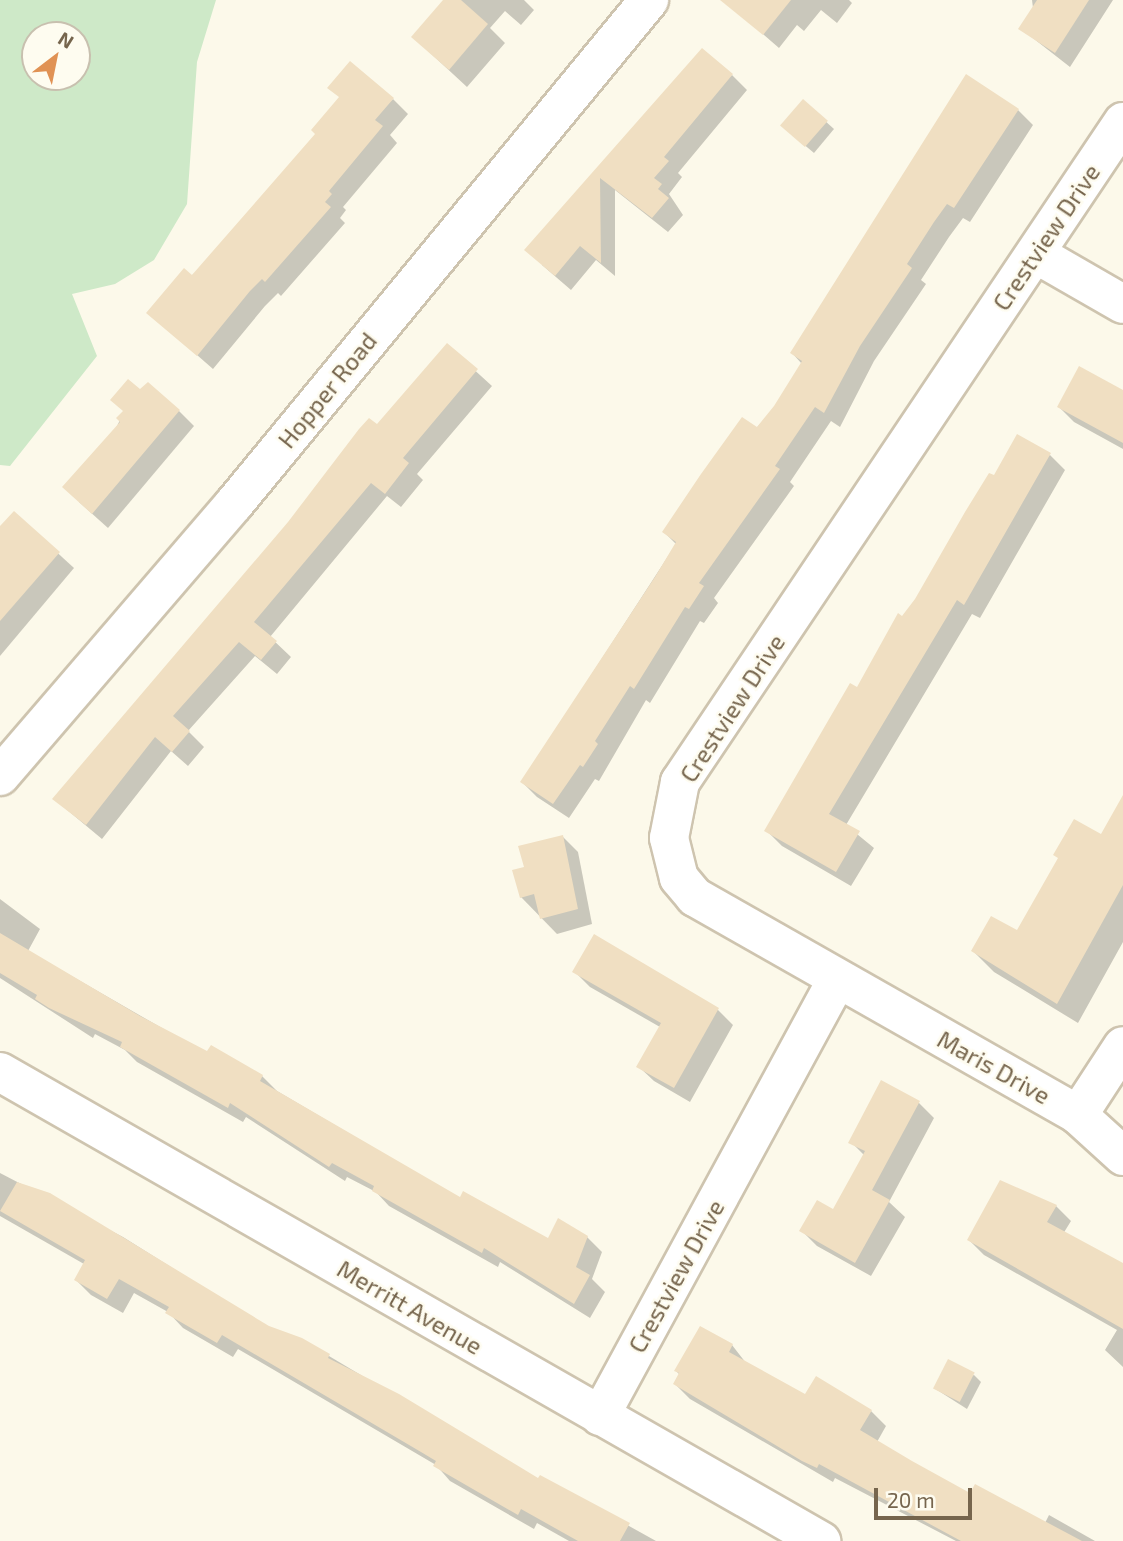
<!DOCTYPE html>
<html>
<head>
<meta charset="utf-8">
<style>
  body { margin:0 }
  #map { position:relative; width:1123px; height:1541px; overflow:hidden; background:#fcf9ea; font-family:"Exo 2",sans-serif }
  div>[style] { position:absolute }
  .green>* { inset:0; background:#cee9c8 }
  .shadow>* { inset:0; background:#0003 }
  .building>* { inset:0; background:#f0dfc2; transform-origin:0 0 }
  .roads { filter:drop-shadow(2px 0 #cec4af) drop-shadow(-2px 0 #cec4af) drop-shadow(0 2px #cec4af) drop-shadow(0 -2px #cec4af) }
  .street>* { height:38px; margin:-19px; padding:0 19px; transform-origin:19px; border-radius:19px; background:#fff }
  span { translate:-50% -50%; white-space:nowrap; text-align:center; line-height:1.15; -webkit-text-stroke:5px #fefcf0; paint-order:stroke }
  .street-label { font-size:24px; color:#76654d }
  .north { position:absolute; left:21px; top:21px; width:70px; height:70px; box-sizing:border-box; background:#fefcf0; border:2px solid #c8c0af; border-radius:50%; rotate:32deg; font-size:19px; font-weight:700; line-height:28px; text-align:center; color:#76654d }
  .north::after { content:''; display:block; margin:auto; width:24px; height:32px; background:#e09254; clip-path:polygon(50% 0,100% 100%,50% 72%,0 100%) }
  .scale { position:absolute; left:874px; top:1488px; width:98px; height:32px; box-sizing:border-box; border:4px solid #76654d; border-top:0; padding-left:9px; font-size:21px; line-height:24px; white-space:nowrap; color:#76654d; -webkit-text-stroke:5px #fefcf0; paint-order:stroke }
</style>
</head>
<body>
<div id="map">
  <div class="green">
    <i style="clip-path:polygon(evenodd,0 0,216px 0,197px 62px,187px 204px,154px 260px,115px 284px,72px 294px,97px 356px,10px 466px,0 465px,0 0,35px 35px,77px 35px,77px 77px,35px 77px,35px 35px)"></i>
  </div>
  <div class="shadow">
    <i style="clip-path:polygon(446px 0,524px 0,534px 10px,521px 25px,505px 11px,490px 28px,505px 43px,467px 87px,413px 37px)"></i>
    <i style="clip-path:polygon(749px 0,849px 0,852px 3px,837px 23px,821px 10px,804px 31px,797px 25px,779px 48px,739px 13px)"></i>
    <i style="clip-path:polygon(1032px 0,1113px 0,1070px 67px,1020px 28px,1033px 8px)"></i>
    <i style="clip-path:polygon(732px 75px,747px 90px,678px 173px,682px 177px,669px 194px,683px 215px,668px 232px,615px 190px,615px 276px,596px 260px,571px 290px,542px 265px,607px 157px)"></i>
    <i style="clip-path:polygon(393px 99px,408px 114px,390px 135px,397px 143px,343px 207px,346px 210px,340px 218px,345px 223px,281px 296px,278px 293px,265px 306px,213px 369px,149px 313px)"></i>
    <i style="clip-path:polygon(803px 101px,834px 129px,814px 153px,789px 132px)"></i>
    <i style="clip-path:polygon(1018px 110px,1033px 125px,970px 222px,963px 218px,949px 237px,921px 280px,926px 284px,874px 361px,840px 427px,831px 421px,790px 482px,794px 486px,714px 598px,718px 603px,704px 623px,700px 621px,650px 703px,646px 700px,599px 781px,595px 779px,569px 818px,537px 797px,522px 782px,676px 544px,664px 532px,775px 407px,802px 364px,792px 353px)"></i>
    <i style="clip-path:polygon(447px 345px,492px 386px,417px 474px,423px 480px,401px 507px,387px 496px,270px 637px,291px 657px,277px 674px,255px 656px,188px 731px,204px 747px,188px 766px,171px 751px,102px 839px,54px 799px)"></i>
    <i style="clip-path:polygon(141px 392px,179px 411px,194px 426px,108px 528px,79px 502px,124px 412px)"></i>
    <i style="clip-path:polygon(1123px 392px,1123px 449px,1074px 422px,1059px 407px)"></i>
    <i style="clip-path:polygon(1050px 455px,1065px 470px,980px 618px,972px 614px,846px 825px,874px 848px,851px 886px,782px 846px,767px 831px,995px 478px)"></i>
    <i style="clip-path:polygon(14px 513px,74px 568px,0 656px,0 529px)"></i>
    <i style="clip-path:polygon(1123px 799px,1123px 942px,1078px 1023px,994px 972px,973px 951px,1017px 933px,1059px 859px,1102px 837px)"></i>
    <i style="clip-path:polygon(562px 836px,578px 852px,592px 924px,557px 934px,521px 897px,526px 868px)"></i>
    <i style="clip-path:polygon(0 899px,40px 929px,28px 951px,207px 1054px,262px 1076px,277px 1091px,460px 1199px,548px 1240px,587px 1237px,602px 1252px,592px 1279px,605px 1292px,590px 1318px,500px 1262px,498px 1267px,389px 1206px,376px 1192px,347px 1177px,345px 1181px,246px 1117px,243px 1122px,137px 1062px,125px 1050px,95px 1034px,93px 1038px,0 978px)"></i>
    <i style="clip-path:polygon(575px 972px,718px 1010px,733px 1025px,690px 1102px,654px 1081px,638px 1066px,660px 1027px,590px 987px)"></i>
    <i style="clip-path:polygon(882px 1082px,919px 1103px,934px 1118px,889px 1202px,905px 1217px,871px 1276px,817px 1246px,802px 1231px,834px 1211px,865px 1156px,851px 1142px)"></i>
    <i style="clip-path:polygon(0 1173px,123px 1237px,268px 1328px,329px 1356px,538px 1481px,541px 1477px,656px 1541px,569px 1541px,537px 1523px,534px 1529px,450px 1481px,436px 1465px,238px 1349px,233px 1357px,183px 1328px,168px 1312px,134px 1293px,123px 1313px,91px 1295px,76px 1280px,84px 1264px,0 1216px)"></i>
    <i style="clip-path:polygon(1056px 1206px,1071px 1221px,1063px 1234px,1123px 1276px,1123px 1367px,1105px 1350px,1117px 1330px,984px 1255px,969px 1240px)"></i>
    <i style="clip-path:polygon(732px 1345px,746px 1363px,806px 1396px,871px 1411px,886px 1426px,877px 1442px,970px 1495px,1045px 1523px,1049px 1515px,1095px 1541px,956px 1541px,835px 1478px,833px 1482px,690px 1399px,675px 1384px,680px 1375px,676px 1371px)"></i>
    <i style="clip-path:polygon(974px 1375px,981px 1382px,967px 1409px,934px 1388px)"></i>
  </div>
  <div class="building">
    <i style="clip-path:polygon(443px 0,461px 0,488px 24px,449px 70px,411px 37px)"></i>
    <i style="clip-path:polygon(720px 0,791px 0,763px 35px)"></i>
    <i style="clip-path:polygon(1037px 0,1089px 0,1055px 53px,1018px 29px)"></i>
    <i style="clip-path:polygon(702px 48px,733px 74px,664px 157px,669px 161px,654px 178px,662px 184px,658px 189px,669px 198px,652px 218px,600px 178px,601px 263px,580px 246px,555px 276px,524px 250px)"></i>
    <i style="clip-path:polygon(350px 61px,394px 98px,375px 120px,383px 126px,329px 191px,332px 194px,325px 202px,331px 207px,265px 282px,262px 279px,250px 291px,197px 356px,146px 313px,184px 268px,192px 275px,315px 134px,311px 130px,339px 97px,327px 88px)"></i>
    <i style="clip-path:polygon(966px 74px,1019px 109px,954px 208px,947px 204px,934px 222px,907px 264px,912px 268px,860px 346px,824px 413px,815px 407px,775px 466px,780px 469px,699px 583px,704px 586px,689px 609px,685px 607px,634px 689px,630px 686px,595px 741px,598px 744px,583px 767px,580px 765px,553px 804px,520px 782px,655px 577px,676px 542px,662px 532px,701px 474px,742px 417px,757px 427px,774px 406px,802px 361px,790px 353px)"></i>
    <i style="left:803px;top:99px;width:33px;height:35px;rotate:41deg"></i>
    <i style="clip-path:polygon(447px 343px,478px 369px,403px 458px,409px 463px,385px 494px,371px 483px,254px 622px,277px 641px,261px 660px,239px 642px,173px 716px,190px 731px,172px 752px,155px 737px,86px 825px,52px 799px,288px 522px,359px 429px,369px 418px,377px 424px)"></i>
    <i style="clip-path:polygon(1079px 366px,1123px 390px,1123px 443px,1057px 407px)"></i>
    <i style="clip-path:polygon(128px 379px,140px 389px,148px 382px,180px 410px,92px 514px,62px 487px,120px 422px,116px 418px,123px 411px,110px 400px)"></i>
    <i style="clip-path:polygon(1017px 434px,1051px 453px,964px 605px,957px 600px,829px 814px,860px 831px,836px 872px,764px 831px,850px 683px,857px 687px,898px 613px,902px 616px,915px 599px,965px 512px,989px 473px,994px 475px)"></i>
    <i style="clip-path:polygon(14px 511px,60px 552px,0 621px,0 526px)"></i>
    <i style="clip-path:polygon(1123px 795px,1123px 885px,1057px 1004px,971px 951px,991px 916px,1017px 930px,1058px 858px,1053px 855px,1074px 819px,1101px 834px)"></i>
    <i style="clip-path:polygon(563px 835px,578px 909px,540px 919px,534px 894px,520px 898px,512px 870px,524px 867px,518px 846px)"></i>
    <i style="clip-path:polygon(0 933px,140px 1016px,207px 1051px,211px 1045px,263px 1075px,260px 1081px,460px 1197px,463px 1191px,548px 1238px,558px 1218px,588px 1236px,576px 1267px,590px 1275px,574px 1304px,484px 1248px,482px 1253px,372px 1191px,374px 1186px,332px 1163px,329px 1167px,230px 1103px,228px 1108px,120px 1047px,122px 1042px,49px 1008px,35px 999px,37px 995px,0 973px)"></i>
    <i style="clip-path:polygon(594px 934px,719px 1008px,674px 1088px,636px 1067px,661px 1023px,572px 972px)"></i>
    <i style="clip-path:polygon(881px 1080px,920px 1101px,872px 1190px,890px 1200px,855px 1263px,799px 1231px,817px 1200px,833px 1209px,865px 1151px,848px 1143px)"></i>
    <i style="clip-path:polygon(1000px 1180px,1057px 1205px,1047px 1222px,1123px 1263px,1123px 1329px,967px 1240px)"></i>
    <i style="clip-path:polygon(17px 1182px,50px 1193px,269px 1326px,302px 1338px,330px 1354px,328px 1358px,399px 1394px,538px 1478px,540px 1475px,630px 1523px,620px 1541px,578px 1541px,521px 1509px,518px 1515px,433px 1466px,436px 1461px,421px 1452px,222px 1335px,217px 1343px,165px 1313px,169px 1307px,119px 1279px,107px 1299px,74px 1280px,85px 1260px,0 1211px)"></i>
    <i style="clip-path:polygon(700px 1326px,733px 1344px,729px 1352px,805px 1394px,816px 1376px,872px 1410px,860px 1430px,912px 1461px,970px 1493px,975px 1484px,1082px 1541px,961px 1541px,819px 1464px,817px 1468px,802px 1461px,673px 1384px,679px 1373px,674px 1371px)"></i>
    <i style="left:948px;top:1359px;width:30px;height:33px;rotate:27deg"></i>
  </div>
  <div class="roads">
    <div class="street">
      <i style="left:1123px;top:122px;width:795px;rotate:123.87deg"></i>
      <i style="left:680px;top:782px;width:57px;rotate:101.1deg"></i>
      <i style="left:669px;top:838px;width:41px;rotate:76deg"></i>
      <i style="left:679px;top:878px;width:25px;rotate:50deg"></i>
      <i style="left:695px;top:897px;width:441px;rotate:29.6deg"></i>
      <i style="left:1078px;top:1115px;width:61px;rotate:42.3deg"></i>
      <i style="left:1036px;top:254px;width:100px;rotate:29.9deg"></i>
      <i style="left:0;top:776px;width:359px;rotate:-49.3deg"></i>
      <i style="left:234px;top:504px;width:653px;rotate:-50.53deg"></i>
      <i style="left:0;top:1072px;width:946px;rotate:29.74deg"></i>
      <i style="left:1078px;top:1115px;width:82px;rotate:-56.9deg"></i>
      <i style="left:600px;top:1416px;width:496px;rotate:-61.5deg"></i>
    </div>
  </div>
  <div class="street-label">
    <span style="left:1046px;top:237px;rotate:-56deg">Crestview Drive</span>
    <span style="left:327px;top:390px;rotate:-51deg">Hopper Road</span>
    <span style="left:732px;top:708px;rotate:-57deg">Crestview Drive</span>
    <span style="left:994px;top:1067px;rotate:29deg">Maris Drive</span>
    <span style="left:676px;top:1276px;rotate:-61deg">Crestview Drive</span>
    <span style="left:410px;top:1307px;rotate:30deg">Merritt Avenue</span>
  </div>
  <div class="north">N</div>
  <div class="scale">20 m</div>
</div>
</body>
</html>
